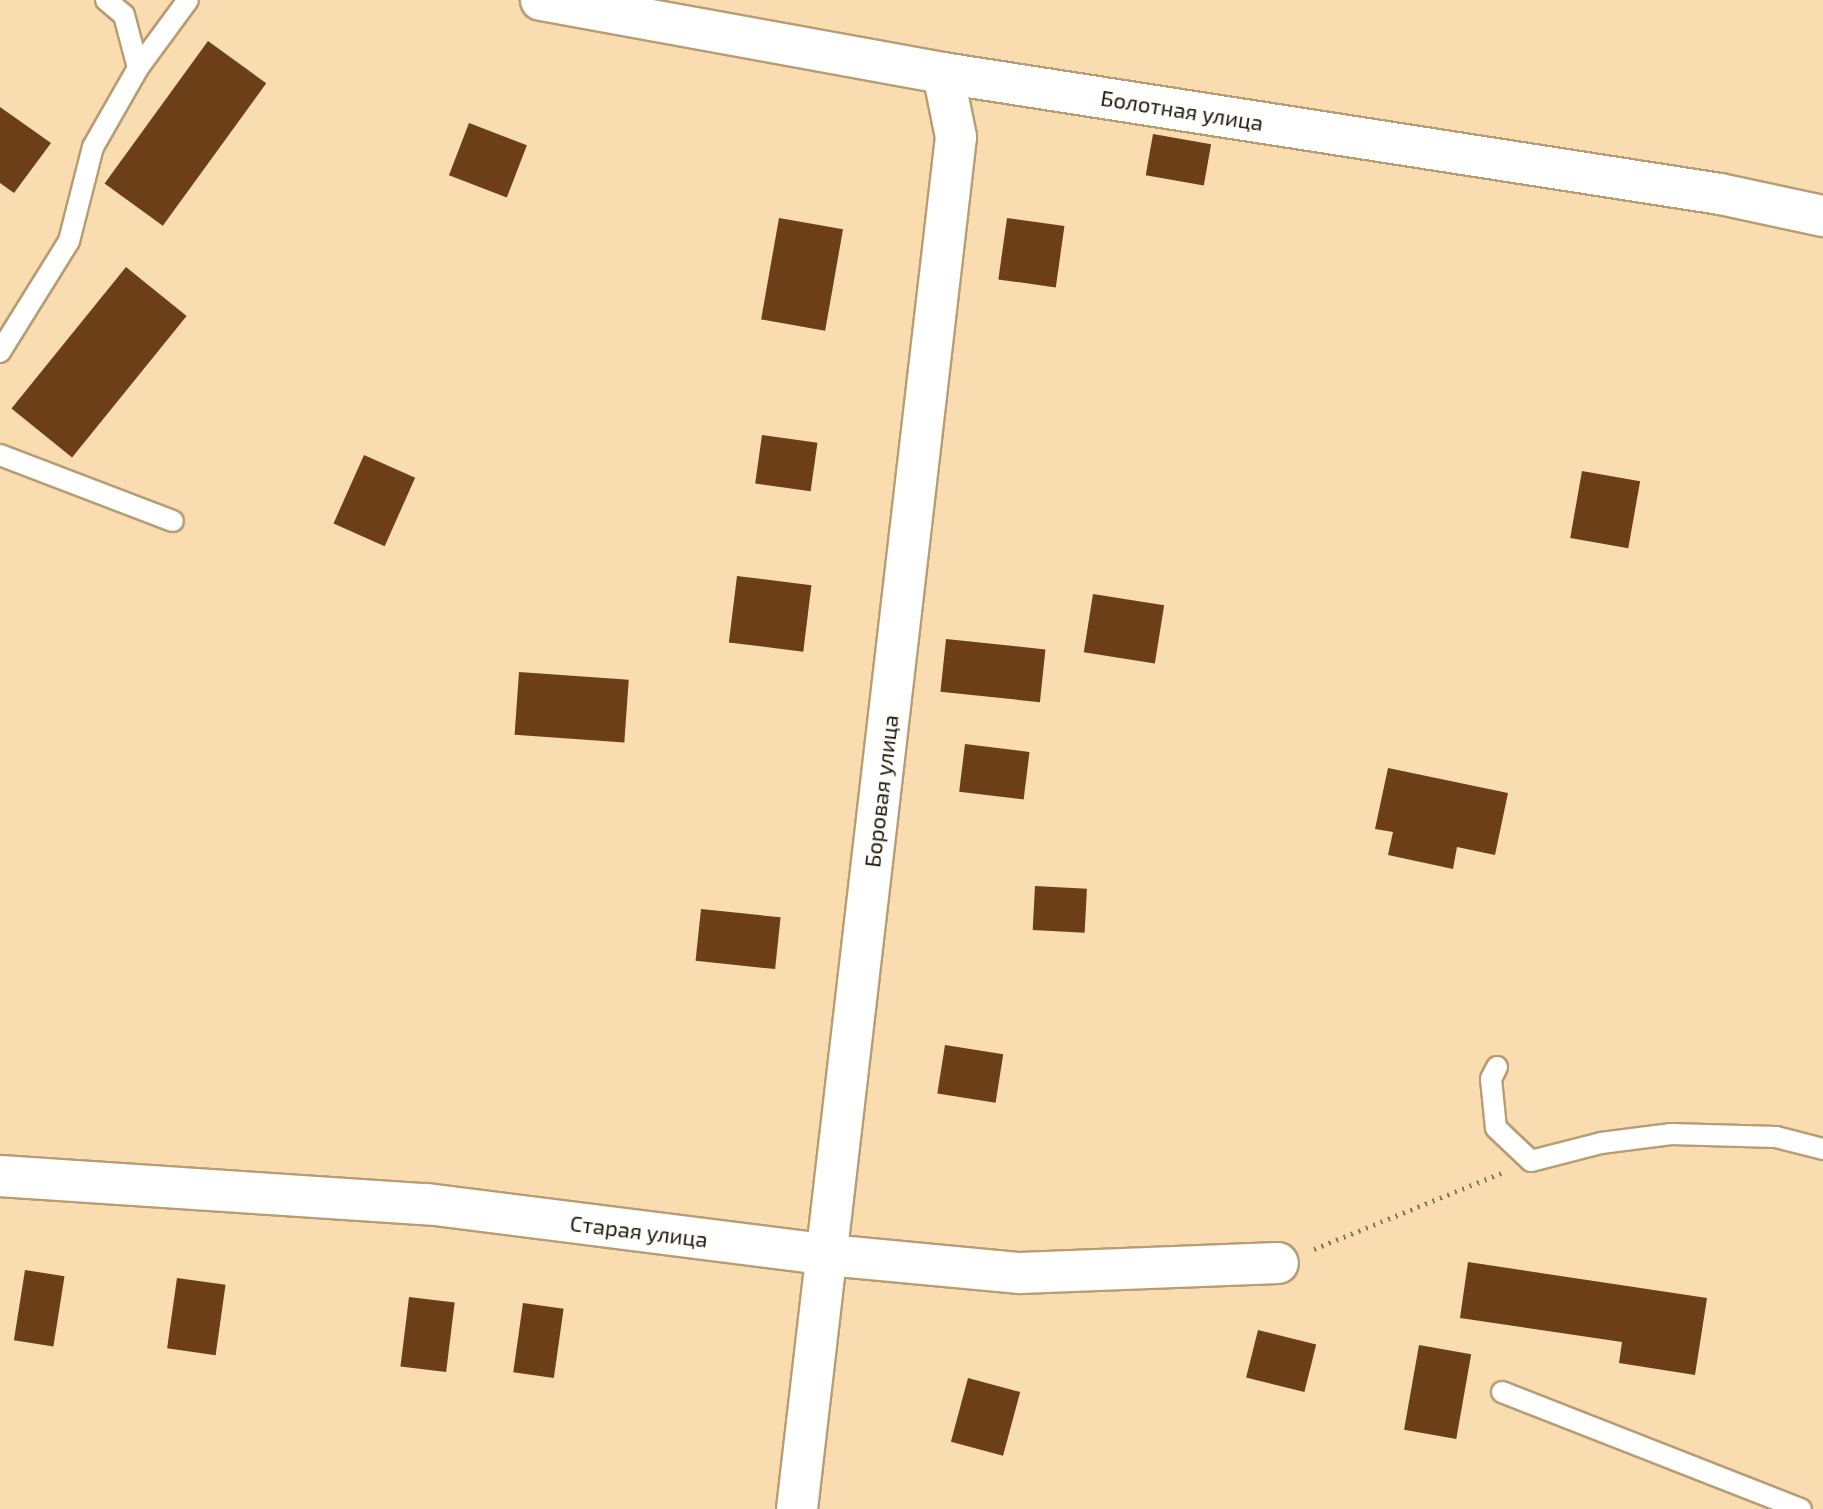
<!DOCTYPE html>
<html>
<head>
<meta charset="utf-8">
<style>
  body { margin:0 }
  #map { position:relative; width:1823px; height:1509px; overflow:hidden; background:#f9ddb1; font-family:"Exo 2",sans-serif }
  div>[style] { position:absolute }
  .building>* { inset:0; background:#6c3f19; transform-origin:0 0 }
  .path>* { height:5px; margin-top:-2.5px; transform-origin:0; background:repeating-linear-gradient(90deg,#887658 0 2px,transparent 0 8px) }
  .roads { filter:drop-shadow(2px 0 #b89d73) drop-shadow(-2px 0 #b89d73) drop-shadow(0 2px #b89d73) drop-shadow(0 -2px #b89d73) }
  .service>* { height:20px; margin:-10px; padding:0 10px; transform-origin:10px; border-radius:10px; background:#fff }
  .minor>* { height:40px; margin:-20px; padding:0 20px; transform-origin:20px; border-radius:20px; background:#fff }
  span { translate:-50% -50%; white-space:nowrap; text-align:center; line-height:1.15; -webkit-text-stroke:8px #fff; paint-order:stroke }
  .street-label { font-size:22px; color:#211706 }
</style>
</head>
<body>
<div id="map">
  <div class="building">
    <i style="left:208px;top:41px;width:72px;height:176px;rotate:36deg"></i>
    <i style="clip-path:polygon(0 107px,51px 143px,14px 193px,0 183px)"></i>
    <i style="left:469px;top:123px;width:62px;height:56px;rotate:21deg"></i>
    <i style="left:1153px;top:134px;width:59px;height:42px;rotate:10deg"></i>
    <i style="left:779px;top:218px;width:65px;height:103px;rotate:10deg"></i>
    <i style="left:1007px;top:218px;width:58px;height:62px;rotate:8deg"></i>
    <i style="left:126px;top:267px;width:78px;height:182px;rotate:39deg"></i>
    <i style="left:762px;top:435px;width:56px;height:49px;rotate:8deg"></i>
    <i style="left:364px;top:455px;width:56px;height:75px;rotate:24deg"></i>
    <i style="left:1582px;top:471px;width:59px;height:68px;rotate:10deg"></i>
    <i style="left:737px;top:576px;width:75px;height:67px;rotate:7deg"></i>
    <i style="left:1093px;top:594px;width:72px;height:59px;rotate:9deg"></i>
    <i style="left:946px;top:639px;width:100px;height:53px;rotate:6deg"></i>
    <i style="left:519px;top:672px;width:110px;height:63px;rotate:4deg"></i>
    <i style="left:965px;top:744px;width:65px;height:48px;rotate:7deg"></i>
    <i style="clip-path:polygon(1388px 768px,1508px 793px,1495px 855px,1457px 847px,1453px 869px,1388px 855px,1393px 832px,1375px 829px)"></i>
    <i style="left:1035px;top:886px;width:52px;height:44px;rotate:3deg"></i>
    <i style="left:701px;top:909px;width:80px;height:52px;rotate:6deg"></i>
    <i style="left:945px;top:1045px;width:59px;height:49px;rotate:9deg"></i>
    <i style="clip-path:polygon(1468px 1262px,1707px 1298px,1695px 1375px,1619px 1363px,1622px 1342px,1460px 1318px)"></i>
    <i style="left:25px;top:1270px;width:40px;height:71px;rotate:9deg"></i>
    <i style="left:177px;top:1278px;width:49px;height:71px;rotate:8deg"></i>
    <i style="left:409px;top:1297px;width:46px;height:70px;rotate:7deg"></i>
    <i style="left:523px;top:1303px;width:41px;height:70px;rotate:8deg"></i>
    <i style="left:1258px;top:1330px;width:60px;height:49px;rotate:14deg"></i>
    <i style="left:1419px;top:1345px;width:53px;height:86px;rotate:10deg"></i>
    <i style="left:968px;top:1378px;width:54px;height:66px;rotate:15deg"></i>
  </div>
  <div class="path">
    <i style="left:1314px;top:1249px;width:202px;rotate:-22.1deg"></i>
  </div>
  <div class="roads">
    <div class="service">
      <i style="left:106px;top:0;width:23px;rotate:40deg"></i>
      <i style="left:124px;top:15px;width:55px;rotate:75.2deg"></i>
      <i style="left:0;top:352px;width:131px;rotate:-58.1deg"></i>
      <i style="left:69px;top:241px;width:97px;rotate:-75.7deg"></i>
      <i style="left:93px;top:147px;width:91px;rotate:-60.3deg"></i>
      <i style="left:138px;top:68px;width:84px;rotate:-53.7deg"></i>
      <i style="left:0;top:455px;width:185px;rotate:20.9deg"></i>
      <i style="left:1497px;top:1067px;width:13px;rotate:117deg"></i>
      <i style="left:1491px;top:1079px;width:49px;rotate:84.2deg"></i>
      <i style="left:1496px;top:1128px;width:48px;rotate:43.3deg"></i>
      <i style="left:1531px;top:1161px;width:72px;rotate:-14.4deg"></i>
      <i style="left:1601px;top:1143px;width:71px;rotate:-7.3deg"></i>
      <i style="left:1671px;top:1134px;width:105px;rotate:1.6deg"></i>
      <i style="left:1776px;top:1137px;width:49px;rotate:14.3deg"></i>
      <i style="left:1502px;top:1392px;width:321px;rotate:21.4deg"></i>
    </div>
    <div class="minor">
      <i style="left:541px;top:0;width:409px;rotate:10.3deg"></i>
      <i style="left:943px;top:73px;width:786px;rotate:8.85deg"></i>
      <i style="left:1720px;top:194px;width:105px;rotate:12.1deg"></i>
      <i style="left:0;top:1176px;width:428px;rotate:3.8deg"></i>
      <i style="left:427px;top:1204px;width:404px;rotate:7.2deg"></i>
      <i style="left:828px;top:1255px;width:193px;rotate:5.4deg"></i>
      <i style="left:1020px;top:1273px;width:258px;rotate:-2.2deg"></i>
      <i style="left:797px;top:1509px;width:1381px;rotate:-83.39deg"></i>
      <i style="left:956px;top:137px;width:65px;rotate:-101.5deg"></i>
    </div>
  </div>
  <div class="street-label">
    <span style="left:1182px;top:110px;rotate:9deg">Болотная улица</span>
    <span style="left:881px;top:791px;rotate:-83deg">Боровая улица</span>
    <span style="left:639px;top:1231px;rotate:7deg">Старая улица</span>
  </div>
</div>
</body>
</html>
